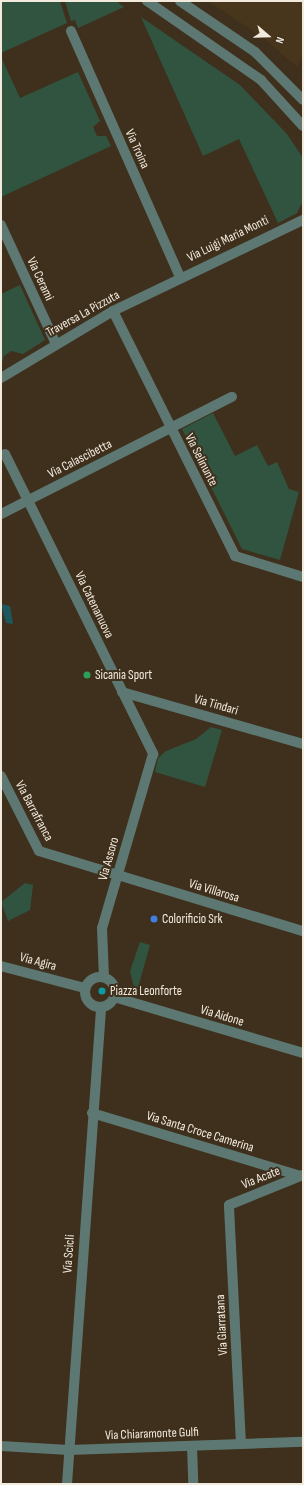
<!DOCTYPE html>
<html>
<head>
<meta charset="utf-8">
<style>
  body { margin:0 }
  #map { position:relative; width:304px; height:1485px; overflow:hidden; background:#3e301c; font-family:"Sofia Sans Condensed",sans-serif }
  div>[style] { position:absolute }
  .built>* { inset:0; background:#47361b }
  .green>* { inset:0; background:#30543f }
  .water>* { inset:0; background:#1e575d }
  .minor>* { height:10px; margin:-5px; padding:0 5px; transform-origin:5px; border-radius:5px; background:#5d7872 }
  .minor>.ring { margin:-5px; padding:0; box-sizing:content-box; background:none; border:10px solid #5d7872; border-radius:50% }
  .dots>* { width:11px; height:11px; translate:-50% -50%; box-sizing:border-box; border:2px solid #3e301c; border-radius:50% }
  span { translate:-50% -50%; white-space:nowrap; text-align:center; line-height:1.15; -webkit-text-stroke:4px #3e301c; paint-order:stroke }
  .street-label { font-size:13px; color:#f3eade }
  .poi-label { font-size:13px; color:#f3eade }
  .left { translate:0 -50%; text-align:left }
  .frame { position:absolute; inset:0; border:2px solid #f3eade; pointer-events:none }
  .north { position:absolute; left:248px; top:16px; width:40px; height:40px; -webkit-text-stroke:3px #3e301c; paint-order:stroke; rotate:110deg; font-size:11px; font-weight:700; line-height:16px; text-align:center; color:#f3eade }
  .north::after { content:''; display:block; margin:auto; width:14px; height:18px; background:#f3eade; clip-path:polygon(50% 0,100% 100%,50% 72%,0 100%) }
</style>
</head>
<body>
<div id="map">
  <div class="built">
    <i style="clip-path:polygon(208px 1px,303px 1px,303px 54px,297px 67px,265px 39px)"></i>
  </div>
  <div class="green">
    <i style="clip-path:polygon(1px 1px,60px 1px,67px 23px,1px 53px)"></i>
    <i style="clip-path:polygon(65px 1px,116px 1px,124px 7px,78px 28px,75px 20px,71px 21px)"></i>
    <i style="clip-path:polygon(141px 17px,240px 85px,287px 134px,303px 158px,303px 200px,297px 213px,278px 223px,239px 139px,203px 156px)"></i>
    <i style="clip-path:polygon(1px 57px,20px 98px,78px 72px,100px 121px,93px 127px,97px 136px,106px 136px,111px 146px,1px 197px)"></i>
    <i style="clip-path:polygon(20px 285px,45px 340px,23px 354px,11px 351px,4px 356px,1px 366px,1px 294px)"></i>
    <i style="clip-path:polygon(213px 413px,235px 456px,257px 445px,268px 466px,277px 462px,289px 489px,299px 492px,280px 560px,242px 549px,182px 429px)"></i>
    <i style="clip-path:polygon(211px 727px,222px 730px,205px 787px,155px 772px,158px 758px,166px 751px,196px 739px)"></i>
    <i style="clip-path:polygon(25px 883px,33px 885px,30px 910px,8px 921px,1px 902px)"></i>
    <i style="clip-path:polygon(140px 942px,150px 945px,136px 995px,130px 971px)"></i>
  </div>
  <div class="water">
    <i style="clip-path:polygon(1px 604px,10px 606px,13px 624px,6px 623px)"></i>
  </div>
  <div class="minor">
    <i style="left:147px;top:1px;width:139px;rotate:34.7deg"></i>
    <i style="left:261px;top:80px;width:62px;rotate:47.6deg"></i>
    <i style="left:180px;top:1px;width:91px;rotate:34.2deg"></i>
    <i style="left:255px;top:52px;width:68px;rotate:45deg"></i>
    <i style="left:71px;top:31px;width:269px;rotate:66.1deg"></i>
    <i style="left:1px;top:225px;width:131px;rotate:65.2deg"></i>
    <i style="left:113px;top:311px;width:274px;rotate:63.5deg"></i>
    <i style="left:235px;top:556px;width:71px;rotate:17.2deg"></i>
    <i style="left:1px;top:378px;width:131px;rotate:-30.9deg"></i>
    <i style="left:113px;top:311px;width:211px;rotate:-25.6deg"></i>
    <i style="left:5px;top:454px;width:335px;rotate:63.7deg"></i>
    <i style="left:153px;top:754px;width:181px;rotate:106.3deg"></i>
    <i style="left:102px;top:928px;width:49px;rotate:87.7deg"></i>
    <i style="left:1px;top:514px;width:259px;rotate:-26.9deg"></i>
    <i style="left:122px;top:692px;width:188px;rotate:16deg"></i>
    <i style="left:1px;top:776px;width:84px;rotate:63.1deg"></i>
    <i style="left:39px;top:851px;width:276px;rotate:16.9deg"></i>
    <i style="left:1px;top:966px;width:87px;rotate:14.7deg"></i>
    <i class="ring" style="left:85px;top:977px;width:20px;height:20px"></i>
    <i style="left:114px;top:997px;width:197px;rotate:16.5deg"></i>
    <i style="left:92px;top:1113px;width:218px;rotate:16.8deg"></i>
    <i style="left:241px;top:1444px;width:239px;rotate:-92.9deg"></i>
    <i style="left:229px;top:1205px;width:80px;rotate:-22.1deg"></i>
    <i style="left:1px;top:1446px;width:68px;rotate:3.4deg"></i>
    <i style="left:69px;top:1450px;width:234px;rotate:-2deg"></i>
    <i style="left:192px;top:1446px;width:38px;rotate:88deg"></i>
    <i style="left:67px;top:1484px;width:478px;rotate:-85.9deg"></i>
  </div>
  <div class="dots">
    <i style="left:87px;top:675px;background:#2e9e5b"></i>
    <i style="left:154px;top:919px;background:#3f7fe0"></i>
    <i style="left:102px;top:991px;background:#0f9aa8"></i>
  </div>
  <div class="street-label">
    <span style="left:137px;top:149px;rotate:66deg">Via Troina</span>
    <span style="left:228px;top:239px;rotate:-26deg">Via Luigi Maria Monti</span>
    <span style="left:40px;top:279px;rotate:65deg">Via Cerami</span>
    <span style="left:83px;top:314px;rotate:-29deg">Traversa La Pizzuta</span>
    <span style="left:80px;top:459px;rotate:-27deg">Via Calascibetta</span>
    <span style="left:201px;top:460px;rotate:63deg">Via Selinunte</span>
    <span style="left:94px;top:605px;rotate:64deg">Via Catenanuova</span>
    <span style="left:216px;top:705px;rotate:16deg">Via Tindari</span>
    <span style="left:34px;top:811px;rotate:62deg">Via Barrafranca</span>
    <span style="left:109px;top:859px;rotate:-74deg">Via Assoro</span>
    <span style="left:214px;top:891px;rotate:17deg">Via Villarosa</span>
    <span style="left:38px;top:962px;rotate:15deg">Via Agira</span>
    <span style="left:222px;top:1016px;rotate:17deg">Via Aidone</span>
    <span style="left:200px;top:1132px;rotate:17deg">Via Santa Croce Camerina</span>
    <span style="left:261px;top:1178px;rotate:-22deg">Via Acate</span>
    <span style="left:69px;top:1254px;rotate:-86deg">Via Scicli</span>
    <span style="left:222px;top:1325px;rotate:-93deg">Via Giarratana</span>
    <span style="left:152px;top:1434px;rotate:-2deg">Via Chiaramonte Gulfi</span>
  </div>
  <div class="poi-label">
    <span class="left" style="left:95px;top:675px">Sicania Sport</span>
    <span class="left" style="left:162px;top:919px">Colorificio Srk</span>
    <span class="left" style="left:110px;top:991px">Piazza Leonforte</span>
  </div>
  <div class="frame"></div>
  <div class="north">N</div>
</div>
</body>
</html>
